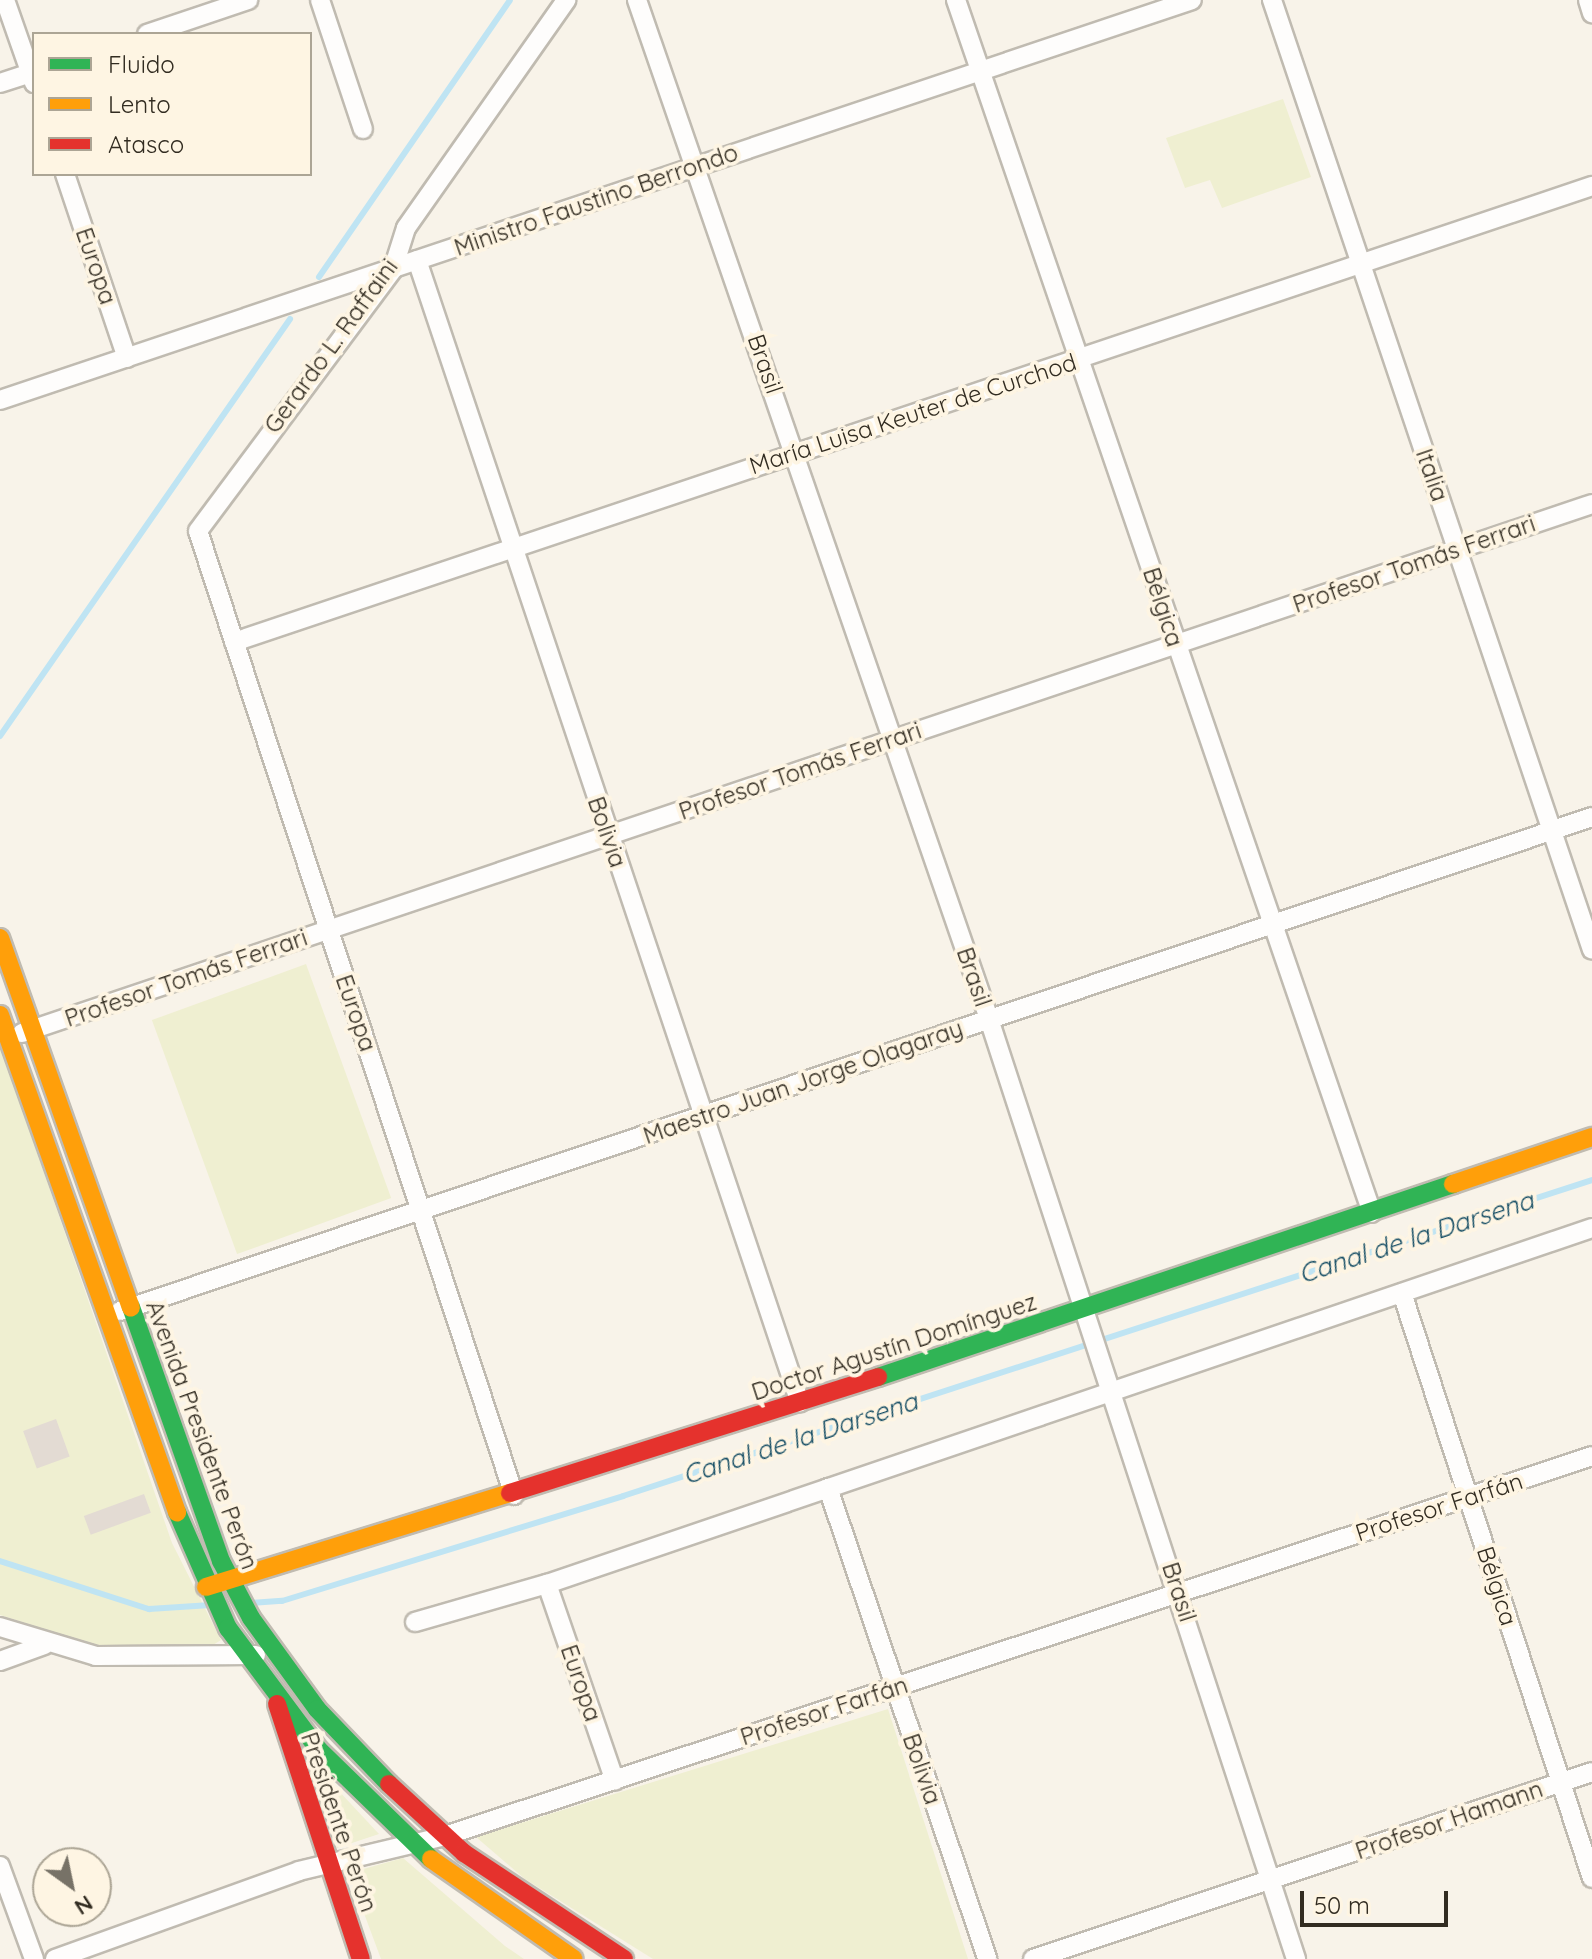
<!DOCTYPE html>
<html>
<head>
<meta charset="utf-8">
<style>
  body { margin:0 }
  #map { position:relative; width:1592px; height:1959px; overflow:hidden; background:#f8f3e9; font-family:Quicksand,sans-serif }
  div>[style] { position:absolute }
  .green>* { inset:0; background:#efefd1; transform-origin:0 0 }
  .stream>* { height:6px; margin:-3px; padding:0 3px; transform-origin:3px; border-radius:3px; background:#bfe4f3 }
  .building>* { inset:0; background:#e3dbd3; transform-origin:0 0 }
  .roads { filter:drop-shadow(2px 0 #c0bbb1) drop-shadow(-2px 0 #c0bbb1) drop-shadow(0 2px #c0bbb1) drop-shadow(0 -2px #c0bbb1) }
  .street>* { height:18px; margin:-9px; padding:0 9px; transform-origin:9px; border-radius:9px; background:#fefdfc }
  .fast>* { height:18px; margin:-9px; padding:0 9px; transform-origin:9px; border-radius:9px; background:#30b455 }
  .slow>* { height:18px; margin:-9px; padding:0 9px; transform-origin:9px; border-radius:9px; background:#ff9f0a }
  .jam>* { height:18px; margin:-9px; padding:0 9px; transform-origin:9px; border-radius:9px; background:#e5322d }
  span { translate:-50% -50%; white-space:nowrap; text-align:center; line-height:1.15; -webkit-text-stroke:8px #fef5e3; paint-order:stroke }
  .street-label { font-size:24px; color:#322c21 }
  .water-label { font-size:26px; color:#164e65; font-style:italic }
  .legend { position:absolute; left:32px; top:32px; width:280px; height:144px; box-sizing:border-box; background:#fef5e3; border:2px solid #aca595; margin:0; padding:10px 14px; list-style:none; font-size:24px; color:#322c21 }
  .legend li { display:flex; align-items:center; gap:16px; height:40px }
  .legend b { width:40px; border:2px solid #aca595 }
  .north { position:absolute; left:32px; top:1847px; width:80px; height:80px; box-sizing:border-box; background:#fef5e3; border:2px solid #aca595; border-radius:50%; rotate:147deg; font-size:22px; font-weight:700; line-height:32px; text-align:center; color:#322c21 }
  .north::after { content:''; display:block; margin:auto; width:28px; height:36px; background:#777267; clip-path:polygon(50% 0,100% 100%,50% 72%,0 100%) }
  .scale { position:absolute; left:1300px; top:1891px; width:148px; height:36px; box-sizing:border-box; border:4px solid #322c21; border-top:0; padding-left:10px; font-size:24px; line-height:28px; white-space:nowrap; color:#322c21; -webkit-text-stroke:6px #fef5e3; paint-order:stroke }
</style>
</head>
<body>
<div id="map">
  <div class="green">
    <i style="clip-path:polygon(1283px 99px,1311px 177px,1222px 208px,1210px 180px,1185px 188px,1166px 138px)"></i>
    <i style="left:306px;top:964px;width:249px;height:164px;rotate:70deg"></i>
    <i style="clip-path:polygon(0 1045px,172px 1543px,221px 1640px,213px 1645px,102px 1648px,0 1615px)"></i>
    <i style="clip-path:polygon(888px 1709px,968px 1959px,653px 1959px,525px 1879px,476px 1837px)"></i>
    <i style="clip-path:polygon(308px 1758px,379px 1834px,337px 1848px)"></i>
    <i style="clip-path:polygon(403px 1858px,505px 1946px,524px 1959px,381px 1959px,349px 1873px)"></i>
  </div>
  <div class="stream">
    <i style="left:319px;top:277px;width:336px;rotate:-55.4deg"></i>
    <i style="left:0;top:736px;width:508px;rotate:-55.18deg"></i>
    <i style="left:0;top:1561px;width:157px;rotate:17.9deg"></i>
    <i style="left:149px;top:1609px;width:62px;rotate:-3.7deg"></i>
    <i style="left:250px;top:1603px;width:32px;rotate:-4deg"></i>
    <i style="left:282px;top:1601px;width:357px;rotate:-17.1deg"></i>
    <i style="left:623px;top:1496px;width:1019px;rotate:-18.06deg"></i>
  </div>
  <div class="building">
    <i style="left:56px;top:1419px;width:40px;height:35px;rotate:70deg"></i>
    <i style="left:144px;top:1494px;width:20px;height:64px;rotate:70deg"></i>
  </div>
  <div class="roads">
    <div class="street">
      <i style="left:5px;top:0;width:88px;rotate:70.7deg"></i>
      <i style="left:320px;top:0;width:136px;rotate:71.6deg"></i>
      <i style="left:637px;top:0;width:1078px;rotate:70.94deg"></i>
      <i style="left:989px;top:1019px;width:989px;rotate:71.91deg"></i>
      <i style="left:956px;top:0;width:1282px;rotate:71.07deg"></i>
      <i style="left:1272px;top:0;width:1002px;rotate:71.38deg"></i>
      <i style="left:1588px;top:0;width:14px;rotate:73deg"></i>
      <i style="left:147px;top:34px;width:107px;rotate:-18.6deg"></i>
      <i style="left:0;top:83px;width:36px;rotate:-18deg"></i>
      <i style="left:65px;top:174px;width:194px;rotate:71.4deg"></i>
      <i style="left:417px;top:260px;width:1205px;rotate:71.47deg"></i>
      <i style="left:0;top:400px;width:1257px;rotate:-18.55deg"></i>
      <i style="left:234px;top:642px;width:1433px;rotate:-18.56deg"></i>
      <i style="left:22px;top:1033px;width:1657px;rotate:-18.62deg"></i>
      <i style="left:1402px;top:1293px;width:615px;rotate:72.01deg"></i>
      <i style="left:120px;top:1311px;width:1553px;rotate:-18.55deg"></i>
      <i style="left:828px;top:1488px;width:497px;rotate:71.3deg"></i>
      <i style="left:514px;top:1495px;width:1014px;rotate:-108.15deg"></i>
      <i style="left:198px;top:531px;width:327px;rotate:-53.3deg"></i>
      <i style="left:393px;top:269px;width:43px;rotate:-72.4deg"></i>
      <i style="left:406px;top:228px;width:279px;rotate:-54.9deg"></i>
      <i style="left:547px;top:1584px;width:208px;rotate:71deg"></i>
      <i style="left:415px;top:1622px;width:137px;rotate:-16.1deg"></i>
      <i style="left:547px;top:1584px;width:1104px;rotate:-18.81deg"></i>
      <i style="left:0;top:1627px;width:100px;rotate:16.8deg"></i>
      <i style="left:96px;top:1656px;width:160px;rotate:-0.4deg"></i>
      <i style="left:0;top:1661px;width:47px;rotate:-20deg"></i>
      <i style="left:0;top:1866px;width:99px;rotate:69.9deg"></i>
      <i style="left:55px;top:1959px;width:259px;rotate:-19.8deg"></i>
      <i style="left:299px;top:1871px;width:150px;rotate:-13.5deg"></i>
      <i style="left:445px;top:1836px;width:1208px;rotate:-18.33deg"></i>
      <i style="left:1033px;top:1959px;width:589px;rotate:-18.5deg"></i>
    </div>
    <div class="fast">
      <i style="left:131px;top:1307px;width:269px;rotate:70.5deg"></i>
      <i style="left:221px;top:1561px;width:64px;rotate:62.2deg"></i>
      <i style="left:251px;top:1618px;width:112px;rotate:54deg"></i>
      <i style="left:317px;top:1709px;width:104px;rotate:46.2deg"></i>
      <i style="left:878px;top:1377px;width:607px;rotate:-18.55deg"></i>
      <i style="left:177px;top:1512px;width:127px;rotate:66.3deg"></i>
      <i style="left:228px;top:1628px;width:152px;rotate:53.3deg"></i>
      <i style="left:319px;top:1750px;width:156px;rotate:44.2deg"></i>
    </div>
    <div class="slow">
      <i style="left:0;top:938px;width:392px;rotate:70.5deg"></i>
      <i style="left:0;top:1015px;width:528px;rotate:70.4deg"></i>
      <i style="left:1453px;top:1184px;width:147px;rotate:-18.7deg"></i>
      <i style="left:206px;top:1587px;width:318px;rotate:-17.2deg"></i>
      <i style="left:431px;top:1859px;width:174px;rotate:35deg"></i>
    </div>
    <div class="jam">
      <i style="left:510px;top:1493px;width:386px;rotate:-17.5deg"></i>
      <i style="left:277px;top:1704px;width:268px;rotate:71.8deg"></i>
      <i style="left:389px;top:1784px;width:102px;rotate:42.6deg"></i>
      <i style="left:464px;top:1853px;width:192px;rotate:33.5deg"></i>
    </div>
  </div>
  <div class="street-label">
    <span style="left:596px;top:200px;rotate:-19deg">Ministro Faustino Berrondo</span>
    <span style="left:96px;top:266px;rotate:71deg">Europa</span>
    <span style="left:331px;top:346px;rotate:-54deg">Gerardo L. Raffaini</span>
    <span style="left:765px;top:364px;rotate:71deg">Brasil</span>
    <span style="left:913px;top:414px;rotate:-18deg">María Luisa Keuter de Curchod</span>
    <span style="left:1432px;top:475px;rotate:71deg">Italia</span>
    <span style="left:1414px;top:564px;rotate:-19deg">Profesor Tomás Ferrari</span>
    <span style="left:1163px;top:607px;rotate:72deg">Bélgica</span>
    <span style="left:800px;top:771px;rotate:-19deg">Profesor Tomás Ferrari</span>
    <span style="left:607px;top:832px;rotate:71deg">Bolivia</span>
    <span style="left:974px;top:977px;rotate:71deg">Brasil</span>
    <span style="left:186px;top:978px;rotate:-19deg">Profesor Tomás Ferrari</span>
    <span style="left:356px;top:1013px;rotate:71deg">Europa</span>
    <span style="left:803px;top:1082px;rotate:-19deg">Maestro Juan Jorge Olagaray</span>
    <span style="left:894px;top:1347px;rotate:-18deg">Doctor Agustín Domínguez</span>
    <span style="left:202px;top:1435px;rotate:70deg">Avenida Presidente Perón</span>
    <span style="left:1439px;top:1507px;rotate:-18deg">Profesor Farfán</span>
    <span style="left:1497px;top:1586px;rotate:72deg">Bélgica</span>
    <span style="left:1179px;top:1592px;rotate:72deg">Brasil</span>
    <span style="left:581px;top:1683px;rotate:71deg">Europa</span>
    <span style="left:824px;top:1711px;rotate:-18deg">Profesor Farfán</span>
    <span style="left:922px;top:1769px;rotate:71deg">Bolivia</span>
    <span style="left:1449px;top:1820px;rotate:-19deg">Profesor Hamann</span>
    <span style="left:339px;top:1822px;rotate:71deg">Presidente Perón</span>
  </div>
  <div class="water-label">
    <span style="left:1416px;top:1237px;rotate:-18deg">Canal de la Darsena</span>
    <span style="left:800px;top:1438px;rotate:-18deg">Canal de la Darsena</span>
  </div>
  <ul class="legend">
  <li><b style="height:10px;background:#30b455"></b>Fluido</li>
  <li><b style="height:10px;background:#ff9f0a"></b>Lento</li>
  <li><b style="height:10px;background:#e5322d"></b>Atasco</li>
  </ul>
  <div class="north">N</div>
  <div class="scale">50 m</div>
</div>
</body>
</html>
